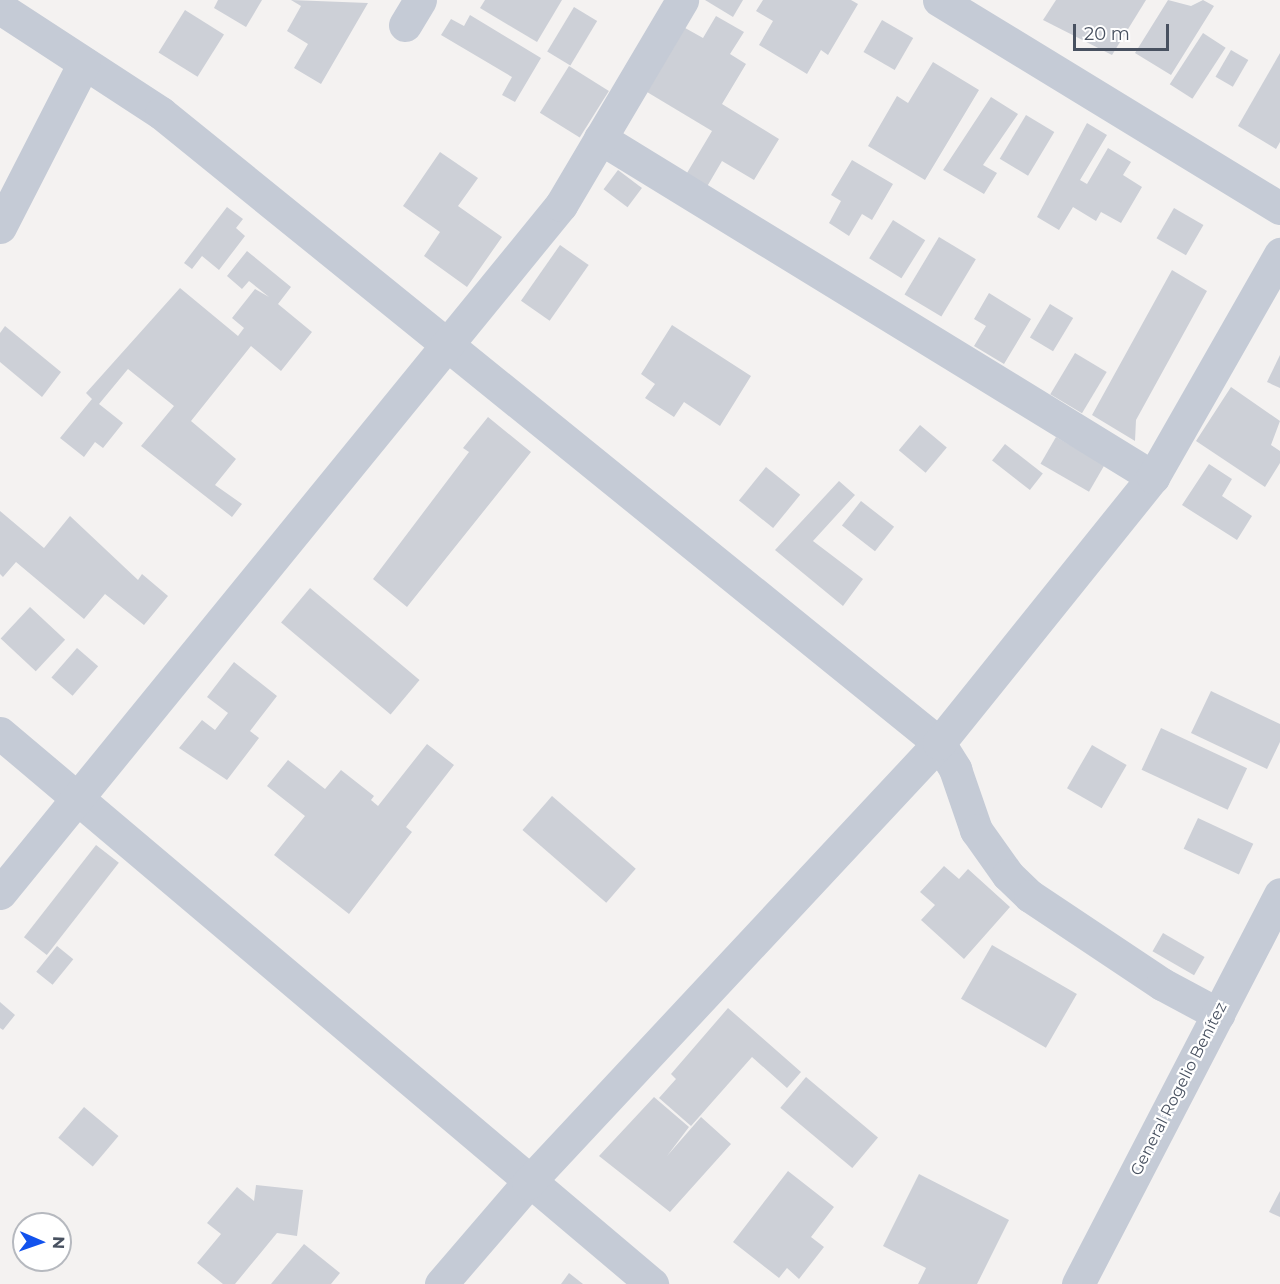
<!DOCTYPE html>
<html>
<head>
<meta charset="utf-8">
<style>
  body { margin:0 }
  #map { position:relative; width:1280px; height:1284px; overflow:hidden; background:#f4f2f1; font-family:Montserrat,sans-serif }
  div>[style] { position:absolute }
  .building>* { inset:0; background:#cdd0d7; transform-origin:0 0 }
  .minor>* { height:33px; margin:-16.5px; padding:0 16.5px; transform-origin:16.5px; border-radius:16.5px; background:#c5cbd6 }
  span { translate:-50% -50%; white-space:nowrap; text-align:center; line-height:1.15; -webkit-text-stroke:4.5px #fff; paint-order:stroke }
  .street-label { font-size:16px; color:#485160 }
  .north { position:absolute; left:12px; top:1212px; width:60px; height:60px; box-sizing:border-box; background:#fff; border:2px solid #b6b9bf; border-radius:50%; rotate:92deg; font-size:16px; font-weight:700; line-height:24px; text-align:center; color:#485160 }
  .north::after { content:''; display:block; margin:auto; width:21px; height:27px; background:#1252ed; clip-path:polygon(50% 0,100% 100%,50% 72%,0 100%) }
  .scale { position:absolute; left:1073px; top:24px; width:96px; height:27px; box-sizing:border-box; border:3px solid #485160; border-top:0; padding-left:8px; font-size:18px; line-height:21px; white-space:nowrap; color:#485160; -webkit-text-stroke:4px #fff; paint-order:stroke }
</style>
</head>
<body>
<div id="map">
  <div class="building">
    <i style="clip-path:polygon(218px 0,262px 0,246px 27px,214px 8px)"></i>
    <i style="clip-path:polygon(291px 0,368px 3px,321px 84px,294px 68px,308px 44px,287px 31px,301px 6px)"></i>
    <i style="clip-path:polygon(485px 0,562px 0,537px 42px,480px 8px)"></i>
    <i style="clip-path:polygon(705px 0,743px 0,733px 17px)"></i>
    <i style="clip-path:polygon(763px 0,851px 0,858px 4px,828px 55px,821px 50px,807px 74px,759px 45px,773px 21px,756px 11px)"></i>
    <i style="clip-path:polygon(1056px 0,1146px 0,1112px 55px,1043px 20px)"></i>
    <i style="clip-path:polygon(1168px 0,1191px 6px,1203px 0,1214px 6px,1171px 75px,1135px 53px)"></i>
    <i style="left:574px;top:7px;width:27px;height:52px;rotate:31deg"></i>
    <i style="left:185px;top:10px;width:46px;height:50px;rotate:32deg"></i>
    <i style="clip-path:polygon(470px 15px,541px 58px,515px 102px,502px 95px,512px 77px,441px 35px,451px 19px,464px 26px)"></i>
    <i style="clip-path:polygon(716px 16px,744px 32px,730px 54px,746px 64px,722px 104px,779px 139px,754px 180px,722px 161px,705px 190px,684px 178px,712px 131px,647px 92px,661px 68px,654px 64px,678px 24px,703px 38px)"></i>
    <i style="left:882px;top:20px;width:36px;height:37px;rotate:30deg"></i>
    <i style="left:1203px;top:33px;width:27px;height:61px;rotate:33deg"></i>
    <i style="left:1231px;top:50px;width:20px;height:31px;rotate:30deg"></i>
    <i style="clip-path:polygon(1280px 53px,1280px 142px,1276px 149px,1238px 126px)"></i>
    <i style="clip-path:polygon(933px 62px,979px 90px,925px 180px,868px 146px,897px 96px,908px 103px)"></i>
    <i style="left:569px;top:66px;width:47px;height:55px;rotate:32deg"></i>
    <i style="clip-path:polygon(991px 97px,1018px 114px,983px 165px,997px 173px,984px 194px,943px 170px)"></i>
    <i style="left:1026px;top:115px;width:33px;height:51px;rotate:31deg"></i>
    <i style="clip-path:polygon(1087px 123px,1107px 135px,1080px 180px,1087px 184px,1108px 148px,1131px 162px,1123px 175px,1142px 187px,1121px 223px,1101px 212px,1096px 221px,1073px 207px,1059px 230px,1037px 217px)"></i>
    <i style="clip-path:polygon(440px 152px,478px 178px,458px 206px,502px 237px,467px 287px,424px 256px,440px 232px,403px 206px)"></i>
    <i style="clip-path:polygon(852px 160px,893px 184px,872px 220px,862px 214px,849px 236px,829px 223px,841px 201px,831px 195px)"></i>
    <i style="left:618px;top:170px;width:30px;height:24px;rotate:37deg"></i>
    <i style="clip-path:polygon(227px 207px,243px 219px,236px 228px,245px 236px,219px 270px,202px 256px,192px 269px,184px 263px)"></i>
    <i style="left:1174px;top:208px;width:34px;height:35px;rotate:30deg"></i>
    <i style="left:893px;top:220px;width:38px;height:45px;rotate:32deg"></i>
    <i style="left:939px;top:237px;width:43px;height:67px;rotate:31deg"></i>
    <i style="left:560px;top:245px;width:35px;height:68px;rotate:35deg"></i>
    <i style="clip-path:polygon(247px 251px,291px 287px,278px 304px,312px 332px,281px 371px,251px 346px,191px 421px,236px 459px,215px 485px,242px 504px,232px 517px,141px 446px,174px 406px,128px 369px,99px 404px,123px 423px,103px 448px,95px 442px,84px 457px,60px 438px,92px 399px,86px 393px,180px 288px,238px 336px,244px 328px,232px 318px,255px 289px,269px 297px,249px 281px,242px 289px,227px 276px)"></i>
    <i style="clip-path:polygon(1172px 270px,1207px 291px,1136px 420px,1135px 441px,1092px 415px)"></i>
    <i style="clip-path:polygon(989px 293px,1031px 319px,1004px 364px,974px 346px,986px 326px,974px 319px)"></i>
    <i style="left:1050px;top:304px;width:27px;height:39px;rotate:31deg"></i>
    <i style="clip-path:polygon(672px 325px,751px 376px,720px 426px,684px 402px,674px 417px,645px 398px,655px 384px,641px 374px)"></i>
    <i style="clip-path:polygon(5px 326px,61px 372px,42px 397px,0 362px,0 333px)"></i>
    <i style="left:1075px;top:353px;width:37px;height:48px;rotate:31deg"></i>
    <i style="clip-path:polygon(1280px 355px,1280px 388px,1267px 382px)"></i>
    <i style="clip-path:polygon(1231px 387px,1280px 421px,1271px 445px,1280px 451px,1280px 463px,1265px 487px,1196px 441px)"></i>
    <i style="clip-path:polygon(488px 417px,531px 452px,407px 607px,373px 579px,469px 452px,463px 448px)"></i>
    <i style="left:920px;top:425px;width:35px;height:33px;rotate:40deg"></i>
    <i style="left:1056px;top:437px;width:56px;height:31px;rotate:30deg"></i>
    <i style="left:1005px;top:444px;width:48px;height:21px;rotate:38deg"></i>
    <i style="clip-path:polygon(1209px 464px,1232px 479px,1222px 496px,1252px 516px,1237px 540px,1182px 505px)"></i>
    <i style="left:766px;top:467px;width:44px;height:43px;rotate:39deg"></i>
    <i style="clip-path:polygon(839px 481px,855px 495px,813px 541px,863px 579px,843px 606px,775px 550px)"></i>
    <i style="left:861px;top:501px;width:42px;height:31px;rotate:38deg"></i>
    <i style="clip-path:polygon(0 511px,44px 548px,70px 516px,138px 580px,142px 574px,168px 596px,144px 625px,105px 594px,84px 619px,16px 562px,3px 577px,0 574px)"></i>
    <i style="left:310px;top:588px;width:143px;height:45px;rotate:40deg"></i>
    <i style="left:30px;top:607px;width:48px;height:43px;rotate:43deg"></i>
    <i style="left:77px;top:648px;width:28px;height:39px;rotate:41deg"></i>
    <i style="clip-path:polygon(234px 662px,277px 696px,250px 731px,259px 738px,227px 780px,179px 748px,202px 720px,215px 730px,228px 713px,207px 697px)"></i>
    <i style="clip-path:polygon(1211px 691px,1280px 724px,1280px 742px,1267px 769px,1191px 733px)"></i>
    <i style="left:1161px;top:728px;width:95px;height:46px;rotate:25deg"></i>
    <i style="clip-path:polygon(427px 744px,454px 765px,406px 827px,412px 832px,349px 914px,274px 855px,305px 816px,267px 786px,288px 760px,325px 789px,341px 770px,374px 796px,371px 800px,378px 806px)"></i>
    <i style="left:1092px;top:745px;width:40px;height:50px;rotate:30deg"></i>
    <i style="left:552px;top:796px;width:111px;height:45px;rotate:41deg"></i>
    <i style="left:1198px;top:818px;width:61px;height:34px;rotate:25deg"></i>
    <i style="left:96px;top:845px;width:29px;height:117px;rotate:38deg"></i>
    <i style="clip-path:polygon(944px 866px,959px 879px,968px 869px,1010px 907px,964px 959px,921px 920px,935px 905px,920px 892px)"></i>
    <i style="left:1163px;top:933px;width:48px;height:21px;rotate:30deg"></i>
    <i style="left:992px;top:945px;width:98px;height:62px;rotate:30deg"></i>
    <i style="left:57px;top:946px;width:21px;height:33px;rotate:39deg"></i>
    <i style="clip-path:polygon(0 1002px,15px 1015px,3px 1030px,0 1028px)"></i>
    <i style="clip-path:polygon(728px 1008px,801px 1072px,787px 1088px,752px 1057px,691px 1126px,659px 1098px,676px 1079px,671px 1074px)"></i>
    <i style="left:806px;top:1077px;width:94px;height:40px;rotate:40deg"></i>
    <i style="clip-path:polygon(654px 1097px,689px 1127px,667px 1156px,701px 1117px,731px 1144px,670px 1212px,599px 1156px)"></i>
    <i style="left:84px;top:1107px;width:45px;height:40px;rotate:40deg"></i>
    <i style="clip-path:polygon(788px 1171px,834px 1207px,811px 1237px,824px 1247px,799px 1279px,787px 1268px,779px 1278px,733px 1242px)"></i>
    <i style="clip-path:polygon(919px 1174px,1009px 1220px,977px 1284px,918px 1284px,926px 1268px,883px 1246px)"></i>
    <i style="clip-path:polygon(256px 1185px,303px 1190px,297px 1236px,277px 1233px,235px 1284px,223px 1284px,197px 1263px,221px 1234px,207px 1223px,237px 1187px,254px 1201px)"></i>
    <i style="clip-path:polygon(1280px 1191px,1280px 1217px,1269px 1212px)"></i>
    <i style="clip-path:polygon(304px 1244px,340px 1273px,331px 1284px,271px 1284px)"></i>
    <i style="clip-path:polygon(569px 1273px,583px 1284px,561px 1284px)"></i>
  </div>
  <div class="minor">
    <i style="left:939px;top:0;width:399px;rotate:31.4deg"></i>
    <i style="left:0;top:8px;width:192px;rotate:33.1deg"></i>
    <i style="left:161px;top:113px;width:1001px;rotate:39deg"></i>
    <i style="left:939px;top:743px;width:31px;rotate:58deg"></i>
    <i style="left:955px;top:769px;width:65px;rotate:71deg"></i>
    <i style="left:976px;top:830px;width:55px;rotate:54.6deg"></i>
    <i style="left:1008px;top:875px;width:30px;rotate:44deg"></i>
    <i style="left:1030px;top:896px;width:159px;rotate:33.7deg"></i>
    <i style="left:1162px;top:984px;width:64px;rotate:28.2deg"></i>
    <i style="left:405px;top:25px;width:29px;rotate:-59deg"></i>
    <i style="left:600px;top:138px;width:649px;rotate:31.51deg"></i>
    <i style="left:0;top:227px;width:184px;rotate:-62.9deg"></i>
    <i style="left:0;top:733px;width:854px;rotate:40.2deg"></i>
    <i style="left:0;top:893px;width:888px;rotate:-50.81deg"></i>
    <i style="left:561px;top:205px;width:238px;rotate:-59.4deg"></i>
    <i style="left:441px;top:1284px;width:133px;rotate:-49.3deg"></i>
    <i style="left:528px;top:1183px;width:602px;rotate:-46.95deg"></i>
    <i style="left:939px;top:743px;width:341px;rotate:-51.2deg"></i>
    <i style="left:1153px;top:477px;width:257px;rotate:-60.3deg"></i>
    <i style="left:1078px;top:1284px;width:439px;rotate:-62.6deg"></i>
  </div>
  <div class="street-label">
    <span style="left:1179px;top:1089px;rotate:-63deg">General Rogelio Benítez</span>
  </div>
  <div class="north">N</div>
  <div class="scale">20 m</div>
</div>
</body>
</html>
